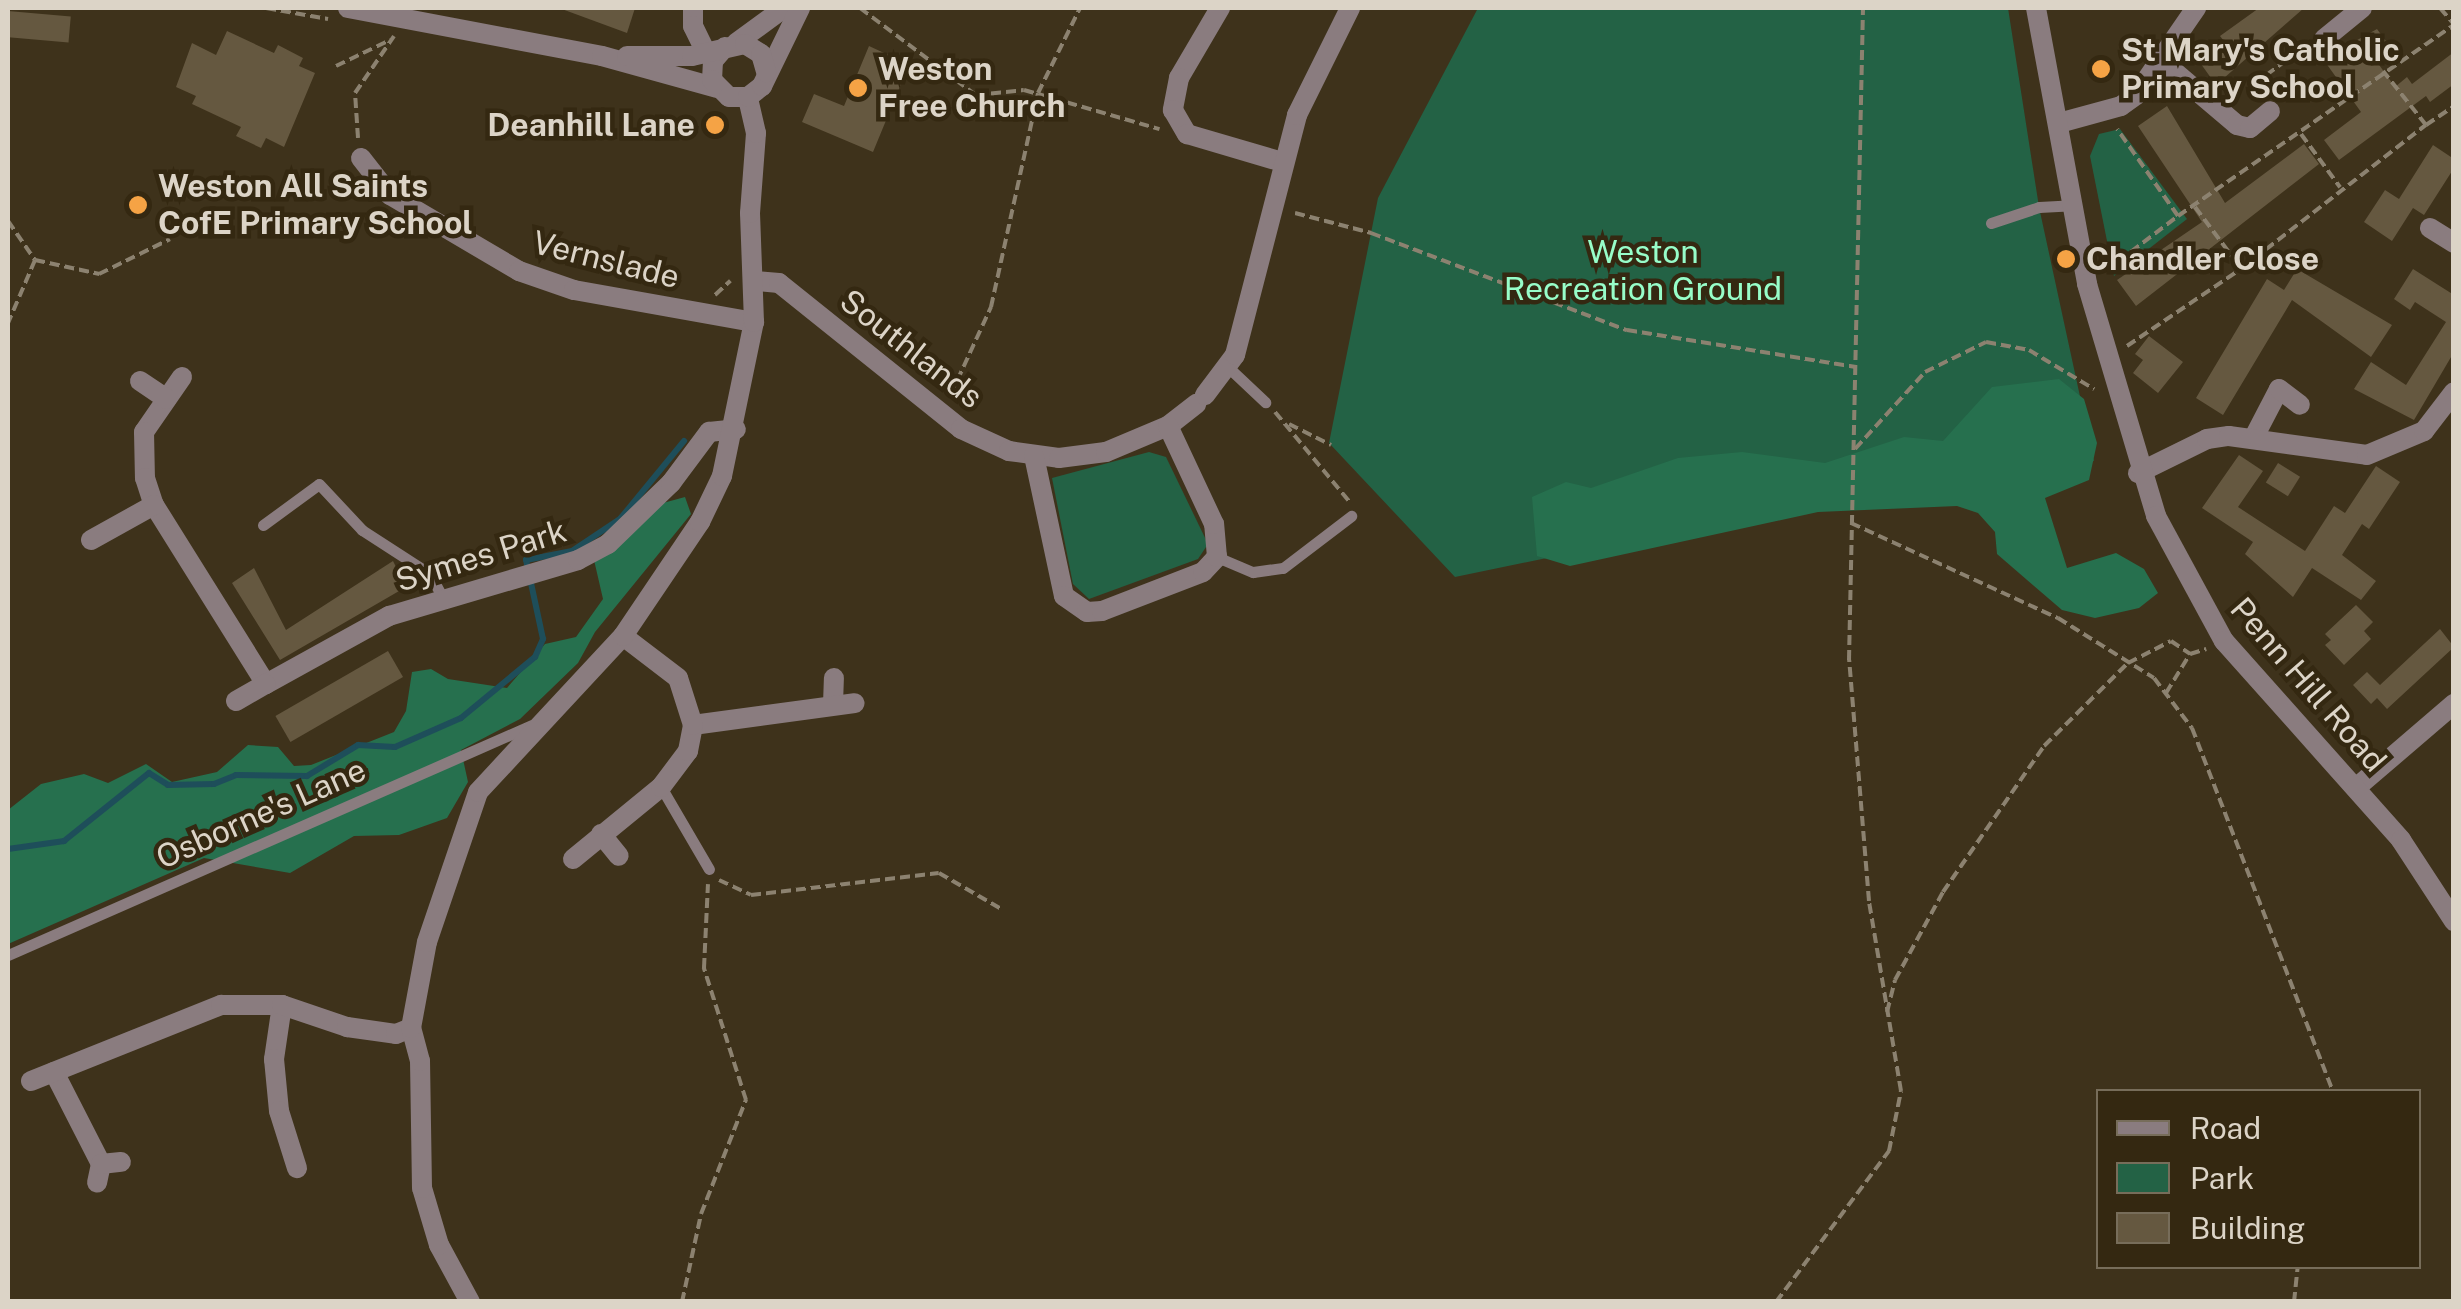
<!DOCTYPE html>
<html>
<head>
<meta charset="utf-8">
<style>
  body { margin:0 }
  #map { position:relative; width:2461px; height:1309px; overflow:hidden; background:#3e321b; font-family:"Public Sans",sans-serif }
  div>[style] { position:absolute }
  .green>* { inset:0; background:#236245 }
  .forest>* { inset:0; background:#26704e }
  .stream>* { height:6px; margin:-3px; padding:0 3px; transform-origin:3px; border-radius:3px; background:#1e4e5a }
  .building>* { inset:0; background:#655840; transform-origin:0 0 }
  .path>* { height:4px; margin-top:-2px; transform-origin:0; background:repeating-linear-gradient(90deg,#8c8270 0 10px,transparent 0 15px) }
  .service>* { height:11px; margin:-5.5px; padding:0 5.5px; transform-origin:5.5px; border-radius:5.5px; background:#8a7c7f }
  .minor>* { height:20px; margin:-10px; padding:0 10px; transform-origin:10px; border-radius:10px; background:#8a7c7f }
  .tertiary>* { height:20px; margin:-10px; padding:0 10px; transform-origin:10px; border-radius:10px; background:#8a7c7f }
  .dots>* { width:28px; height:28px; translate:-50% -50%; box-sizing:border-box; border:5px solid #342811; border-radius:50% }
  span { translate:-50% -50%; white-space:nowrap; text-align:center; line-height:1.15; -webkit-text-stroke:9px #342811; paint-order:stroke }
  .poi-label { font-size:32px; color:#dcd4c7; font-weight:700 }
  .left { translate:0 -50%; text-align:left }
  .right { translate:-100% -50%; text-align:right }
  .park-label { font-size:32px; color:#97fdc9 }
  .street-label { font-size:32px; color:#dcd4c7 }
  .frame { position:absolute; inset:0; border:10px solid #dcd4c7; pointer-events:none }
  .legend { position:absolute; left:2096px; top:1089px; width:325px; height:180px; box-sizing:border-box; background:#342811; border:2px solid #776d5a; margin:0; padding:12px 18px; list-style:none; font-size:30px; color:#dcd4c7 }
  .legend li { display:flex; align-items:center; gap:20px; height:50px }
  .legend b { width:50px; border:2px solid #776d5a }
</style>
</head>
<body>
<div id="map">
  <div class="green">
    <i style="clip-path:polygon(1478px 8px,2008px 8px,2039px 207px,2094px 461px,1851px 495px,1455px 577px,1329px 443px,1378px 198px)"></i>
    <i style="clip-path:polygon(2120px 129px,2187px 219px,2114px 276px,2090px 156px,2099px 134px)"></i>
    <i style="clip-path:polygon(1149px 452px,1166px 457px,1208px 544px,1198px 559px,1089px 599px,1073px 584px,1052px 478px)"></i>
  </div>
  <div class="forest">
    <i style="clip-path:polygon(2059px 379px,2084px 399px,2097px 443px,2089px 480px,2045px 498px,2067px 568px,2116px 553px,2144px 569px,2158px 593px,2139px 608px,2095px 618px,2062px 610px,1997px 554px,1995px 532px,1978px 513px,1957px 506px,1818px 512px,1570px 566px,1537px 556px,1532px 497px,1566px 482px,1591px 488px,1678px 458px,1742px 452px,1825px 463px,1904px 437px,1943px 441px,1992px 387px)"></i>
    <i style="clip-path:polygon(685px 497px,691px 514px,595px 632px,578px 663px,520px 719px,461px 750px,468px 782px,447px 818px,399px 835px,354px 836px,290px 873px,204px 858px,8px 944px,8px 810px,41px 784px,84px 774px,108px 783px,146px 764px,172px 782px,217px 772px,248px 745px,278px 747px,294px 766px,311px 765px,394px 732px,406px 711px,412px 672px,431px 669px,448px 679px,507px 688px,545px 644px,576px 637px,603px 599px,594px 560px,663px 503px)"></i>
  </div>
  <div class="stream">
    <i style="left:8px;top:849px;width:57px;rotate:-8.1deg"></i>
    <i style="left:64px;top:841px;width:109px;rotate:-38.7deg"></i>
    <i style="left:149px;top:773px;width:22px;rotate:32deg"></i>
    <i style="left:168px;top:785px;width:46px;rotate:-1.2deg"></i>
    <i style="left:214px;top:784px;width:24px;rotate:-22deg"></i>
    <i style="left:236px;top:775px;width:71px;rotate:0.8deg"></i>
    <i style="left:307px;top:776px;width:60px;rotate:-31.3deg"></i>
    <i style="left:358px;top:745px;width:37px;rotate:3deg"></i>
    <i style="left:395px;top:747px;width:72px;rotate:-23.7deg"></i>
    <i style="left:461px;top:718px;width:96px;rotate:-39.5deg"></i>
    <i style="left:535px;top:657px;width:20px;rotate:-66deg"></i>
    <i style="left:543px;top:639px;width:81px;rotate:-102.1deg"></i>
    <i style="left:526px;top:560px;width:47px;rotate:-11.1deg"></i>
    <i style="left:572px;top:551px;width:58px;rotate:-33.7deg"></i>
    <i style="left:620px;top:519px;width:101px;rotate:-50.6deg"></i>
  </div>
  <div class="building">
    <i style="clip-path:polygon(559px 8px,635px 8px,627px 33px)"></i>
    <i style="clip-path:polygon(2259px 8px,2304px 8px,2216px 85px,2201px 64px,2227px 45px,2220px 36px)"></i>
    <i style="left:8px;top:11px;width:63px;height:26px;rotate:5deg"></i>
    <i style="clip-path:polygon(2377px 29px,2388px 44px,2372px 55px,2395px 87px,2407px 77px,2412px 84px,2454px 52px,2454px 84px,2430px 102px,2426px 96px,2339px 160px,2324px 140px,2361px 112px,2323px 59px)"></i>
    <i style="clip-path:polygon(227px 31px,274px 53px,278px 45px,303px 58px,299px 66px,315px 73px,284px 147px,266px 138px,261px 148px,236px 136px,241px 127px,192px 104px,196px 96px,176px 87px,192px 43px,216px 55px)"></i>
    <i style="clip-path:polygon(869px 46px,895px 58px,892px 66px,906px 72px,873px 152px,802px 122px,814px 94px,844px 106px)"></i>
    <i style="clip-path:polygon(2167px 106px,2225px 203px,2304px 144px,2319px 164px,2136px 306px,2117px 280px,2202px 222px,2138px 126px)"></i>
    <i style="clip-path:polygon(2433px 145px,2454px 159px,2454px 168px,2424px 215px,2413px 208px,2392px 241px,2364px 222px,2385px 190px,2399px 199px)"></i>
    <i style="clip-path:polygon(2297px 269px,2392px 325px,2371px 357px,2292px 300px,2223px 415px,2196px 398px,2267px 279px,2284px 290px)"></i>
    <i style="clip-path:polygon(2413px 269px,2454px 295px,2454px 352px,2414px 420px,2354px 389px,2371px 362px,2406px 385px,2446px 322px,2415px 302px,2410px 310px,2394px 299px)"></i>
    <i style="clip-path:polygon(2149px 336px,2183px 362px,2158px 393px,2133px 373px,2143px 360px,2135px 354px)"></i>
    <i style="clip-path:polygon(2239px 455px,2263px 471px,2238px 507px,2305px 551px,2334px 506px,2345px 513px,2376px 466px,2400px 482px,2369px 529px,2362px 524px,2342px 555px,2376px 581px,2361px 600px,2312px 568px,2293px 597px,2245px 554px,2253px 542px,2202px 508px)"></i>
    <i style="left:2278px;top:463px;width:26px;height:23px;rotate:32deg"></i>
    <i style="clip-path:polygon(393px 561px,406px 587px,280px 660px,232px 583px,254px 568px,286px 630px)"></i>
    <i style="clip-path:polygon(2356px 605px,2373px 622px,2364px 631px,2371px 639px,2344px 665px,2325px 645px,2331px 640px,2325px 634px)"></i>
    <i style="clip-path:polygon(2440px 629px,2454px 647px,2387px 709px,2377px 698px,2371px 704px,2353px 685px,2367px 672px,2380px 685px)"></i>
    <i style="left:388px;top:651px;width:30px;height:130px;rotate:60deg"></i>
  </div>
  <div class="path">
    <i style="left:266px;top:8px;width:63px;rotate:10.1deg"></i>
    <i style="left:860px;top:8px;width:145px;rotate:36.9deg"></i>
    <i style="left:976px;top:95px;width:48px;rotate:-5.9deg"></i>
    <i style="left:1024px;top:90px;width:141px;rotate:16.1deg"></i>
    <i style="left:2440px;top:8px;width:21px;rotate:49deg"></i>
    <i style="left:336px;top:66px;width:60px;rotate:-25.7deg"></i>
    <i style="left:2260px;top:94px;width:12px;rotate:-121deg"></i>
    <i style="left:2254px;top:84px;width:64px;rotate:-36.2deg"></i>
    <i style="left:2426px;top:125px;width:34px;rotate:-34deg"></i>
    <i style="left:2301px;top:134px;width:66px;rotate:53.7deg"></i>
    <i style="left:358px;top:138px;width:45px;rotate:-93.8deg"></i>
    <i style="left:355px;top:93px;width:69px;rotate:-55.6deg"></i>
    <i style="left:2195px;top:207px;width:75px;rotate:53.1deg"></i>
    <i style="left:1295px;top:213px;width:79px;rotate:14.7deg"></i>
    <i style="left:1371px;top:233px;width:274px;rotate:20.8deg"></i>
    <i style="left:1627px;top:330px;width:232px;rotate:9.2deg"></i>
    <i style="left:2178px;top:216px;width:336px;rotate:-34.7deg"></i>
    <i style="left:8px;top:221px;width:47px;rotate:55.3deg"></i>
    <i style="left:35px;top:260px;width:69px;rotate:113.2deg"></i>
    <i style="left:35px;top:260px;width:66px;rotate:12.3deg"></i>
    <i style="left:99px;top:274px;width:79px;rotate:-26.2deg"></i>
    <i style="left:2107px;top:270px;width:89px;rotate:-37.3deg"></i>
    <i style="left:2178px;top:216px;width:106px;rotate:-125deg"></i>
    <i style="left:715px;top:295px;width:21px;rotate:-43deg"></i>
    <i style="left:2127px;top:346px;width:139px;rotate:-34.1deg"></i>
    <i style="left:2242px;top:268px;width:233px;rotate:-37.9deg"></i>
    <i style="left:2426px;top:125px;width:69px;rotate:-128.5deg"></i>
    <i style="left:951px;top:394px;width:96px;rotate:-65.3deg"></i>
    <i style="left:991px;top:307px;width:219px;rotate:-77.6deg"></i>
    <i style="left:1038px;top:93px;width:95px;rotate:-63.7deg"></i>
    <i style="left:1275px;top:412px;width:116px;rotate:50.3deg"></i>
    <i style="left:1289px;top:424px;width:47px;rotate:26.6deg"></i>
    <i style="left:1855px;top:449px;width:104px;rotate:-47.7deg"></i>
    <i style="left:1925px;top:372px;width:68px;rotate:-26.2deg"></i>
    <i style="left:1986px;top:342px;width:44px;rotate:10.5deg"></i>
    <i style="left:2029px;top:350px;width:76px;rotate:31deg"></i>
    <i style="left:1851px;top:523px;width:228px;rotate:24.7deg"></i>
    <i style="left:2058px;top:618px;width:113px;rotate:32deg"></i>
    <i style="left:2154px;top:678px;width:63px;rotate:52.8deg"></i>
    <i style="left:2192px;top:728px;width:390px;rotate:68.8deg"></i>
    <i style="left:2166px;top:693px;width:46px;rotate:-58.4deg"></i>
    <i style="left:2190px;top:654px;width:17px;rotate:-17deg"></i>
    <i style="left:719px;top:880px;width:35px;rotate:25deg"></i>
    <i style="left:751px;top:895px;width:189px;rotate:-6.7deg"></i>
    <i style="left:939px;top:873px;width:74px;rotate:30deg"></i>
    <i style="left:1887px;top:1012px;width:33px;rotate:-76deg"></i>
    <i style="left:1895px;top:980px;width:100px;rotate:-61.4deg"></i>
    <i style="left:1943px;top:892px;width:178px;rotate:-55.3deg"></i>
    <i style="left:2044px;top:746px;width:118px;rotate:-44.7deg"></i>
    <i style="left:2128px;top:663px;width:48px;rotate:-27.1deg"></i>
    <i style="left:2171px;top:641px;width:23px;rotate:34deg"></i>
    <i style="left:682px;top:1302px;width:90px;rotate:-77.8deg"></i>
    <i style="left:701px;top:1214px;width:123px;rotate:-68.5deg"></i>
    <i style="left:746px;top:1100px;width:139px;rotate:-107.7deg"></i>
    <i style="left:704px;top:968px;width:84px;rotate:-87.3deg"></i>
    <i style="left:1776px;top:1302px;width:189px;rotate:-53.2deg"></i>
    <i style="left:1889px;top:1151px;width:61px;rotate:-78.7deg"></i>
    <i style="left:1901px;top:1091px;width:193px;rotate:-99.6deg"></i>
    <i style="left:1869px;top:901px;width:242px;rotate:-94.7deg"></i>
    <i style="left:1849px;top:660px;width:652px;rotate:-88.77deg"></i>
    <i style="left:2294px;top:1302px;width:36px;rotate:-84deg"></i>
  </div>
  <div class="service">
    <i style="left:1991px;top:223px;width:51px;rotate:-18.4deg"></i>
    <i style="left:2039px;top:207px;width:33px;rotate:-3deg"></i>
    <i style="left:1229px;top:368px;width:50px;rotate:43.4deg"></i>
    <i style="left:263px;top:525px;width:69px;rotate:-36.2deg"></i>
    <i style="left:319px;top:484px;width:63px;rotate:46.9deg"></i>
    <i style="left:362px;top:530px;width:81px;rotate:32.9deg"></i>
    <i style="left:430px;top:574px;width:26px;rotate:62deg"></i>
    <i style="left:1217px;top:557px;width:39px;rotate:23deg"></i>
    <i style="left:1253px;top:572px;width:30px;rotate:-8deg"></i>
    <i style="left:1283px;top:568px;width:86px;rotate:-37.4deg"></i>
    <i style="left:661px;top:787px;width:95px;rotate:59.7deg"></i>
    <i style="left:8px;top:955px;width:572px;rotate:-23.7deg"></i>
  </div>
  <div class="minor">
    <i style="left:693px;top:8px;width:18px;rotate:90deg"></i>
    <i style="left:693px;top:26px;width:30px;rotate:64deg"></i>
    <i style="left:1220px;top:8px;width:81px;rotate:120.4deg"></i>
    <i style="left:1179px;top:78px;width:33px;rotate:101deg"></i>
    <i style="left:1173px;top:110px;width:28px;rotate:60deg"></i>
    <i style="left:1187px;top:134px;width:99px;rotate:16.4deg"></i>
    <i style="left:2324px;top:39px;width:49px;rotate:-39.2deg"></i>
    <i style="left:2164px;top:63px;width:96px;rotate:40.3deg"></i>
    <i style="left:2237px;top:125px;width:13px;rotate:13deg"></i>
    <i style="left:2250px;top:128px;width:26px;rotate:-40deg"></i>
    <i style="left:2059px;top:123px;width:64px;rotate:-15.3deg"></i>
    <i style="left:2121px;top:106px;width:19px;rotate:-36deg"></i>
    <i style="left:2136px;top:95px;width:106px;rotate:-55.4deg"></i>
    <i style="left:361px;top:158px;width:47px;rotate:51.9deg"></i>
    <i style="left:390px;top:195px;width:150px;rotate:30.5deg"></i>
    <i style="left:519px;top:271px;width:58px;rotate:19.1deg"></i>
    <i style="left:574px;top:290px;width:183px;rotate:10.1deg"></i>
    <i style="left:2430px;top:228px;width:28px;rotate:32deg"></i>
    <i style="left:756px;top:281px;width:23px;rotate:5deg"></i>
    <i style="left:779px;top:283px;width:233px;rotate:38.7deg"></i>
    <i style="left:961px;top:429px;width:53px;rotate:24.6deg"></i>
    <i style="left:1009px;top:451px;width:50px;rotate:8deg"></i>
    <i style="left:1059px;top:458px;width:47px;rotate:-7.3deg"></i>
    <i style="left:1106px;top:452px;width:67px;rotate:-22.8deg"></i>
    <i style="left:1168px;top:426px;width:36px;rotate:-38deg"></i>
    <i style="left:182px;top:377px;width:67px;rotate:124.6deg"></i>
    <i style="left:144px;top:432px;width:46px;rotate:88.8deg"></i>
    <i style="left:145px;top:478px;width:28px;rotate:72deg"></i>
    <i style="left:154px;top:505px;width:211px;rotate:58deg"></i>
    <i style="left:266px;top:684px;width:141px;rotate:-28.9deg"></i>
    <i style="left:389px;top:616px;width:197px;rotate:-16.5deg"></i>
    <i style="left:578px;top:560px;width:34px;rotate:-28deg"></i>
    <i style="left:608px;top:544px;width:88px;rotate:-44.1deg"></i>
    <i style="left:671px;top:483px;width:64px;rotate:-53.3deg"></i>
    <i style="left:709px;top:432px;width:27px;rotate:-6deg"></i>
    <i style="left:140px;top:381px;width:32px;rotate:34deg"></i>
    <i style="left:1205px;top:395px;width:50px;rotate:-53.1deg"></i>
    <i style="left:1235px;top:355px;width:248px;rotate:-75.5deg"></i>
    <i style="left:1297px;top:115px;width:119px;rotate:-63.6deg"></i>
    <i style="left:2253px;top:439px;width:56px;rotate:-62.5deg"></i>
    <i style="left:2279px;top:389px;width:26px;rotate:37deg"></i>
    <i style="left:1034px;top:456px;width:143px;rotate:77.9deg"></i>
    <i style="left:1064px;top:596px;width:28px;rotate:35deg"></i>
    <i style="left:1087px;top:612px;width:15px;rotate:-4deg"></i>
    <i style="left:1102px;top:611px;width:108px;rotate:-21.1deg"></i>
    <i style="left:1203px;top:572px;width:21px;rotate:-47deg"></i>
    <i style="left:1217px;top:557px;width:33px;rotate:-95deg"></i>
    <i style="left:1214px;top:524px;width:108px;rotate:-115.1deg"></i>
    <i style="left:2138px;top:473px;width:77px;rotate:-26.2deg"></i>
    <i style="left:2207px;top:439px;width:22px;rotate:-8deg"></i>
    <i style="left:2229px;top:436px;width:139px;rotate:7.8deg"></i>
    <i style="left:2367px;top:455px;width:62px;rotate:-22.8deg"></i>
    <i style="left:2424px;top:431px;width:49px;rotate:-52.4deg"></i>
    <i style="left:91px;top:540px;width:72px;rotate:-29.1deg"></i>
    <i style="left:236px;top:701px;width:34px;rotate:-30deg"></i>
    <i style="left:833px;top:704px;width:26px;rotate:-88deg"></i>
    <i style="left:693px;top:725px;width:163px;rotate:-7.7deg"></i>
    <i style="left:2357px;top:787px;width:128px;rotate:-40.6deg"></i>
    <i style="left:601px;top:834px;width:28px;rotate:51deg"></i>
    <i style="left:573px;top:859px;width:114px;rotate:-39.3deg"></i>
    <i style="left:661px;top:787px;width:45px;rotate:-53.1deg"></i>
    <i style="left:688px;top:751px;width:26px;rotate:-79deg"></i>
    <i style="left:693px;top:725px;width:49px;rotate:-107.7deg"></i>
    <i style="left:678px;top:678px;width:69px;rotate:-142.6deg"></i>
    <i style="left:282px;top:1005px;width:55px;rotate:98.4deg"></i>
    <i style="left:274px;top:1059px;width:52px;rotate:84.5deg"></i>
    <i style="left:279px;top:1111px;width:60px;rotate:72.5deg"></i>
    <i style="left:54px;top:1072px;width:103px;rotate:62.9deg"></i>
    <i style="left:101px;top:1164px;width:19px;rotate:102deg"></i>
    <i style="left:31px;top:1081px;width:205px;rotate:-21.8deg"></i>
    <i style="left:221px;top:1005px;width:61px"></i>
    <i style="left:282px;top:1005px;width:69px;rotate:18.7deg"></i>
    <i style="left:347px;top:1027px;width:49px;rotate:8.1deg"></i>
    <i style="left:396px;top:1034px;width:16px;rotate:-22deg"></i>
    <i style="left:101px;top:1164px;width:20px;rotate:-6deg"></i>
    <i style="left:470px;top:1302px;width:65px;rotate:-118.5deg"></i>
    <i style="left:439px;top:1245px;width:59px;rotate:-106.6deg"></i>
    <i style="left:422px;top:1188px;width:127px;rotate:-90.9deg"></i>
    <i style="left:420px;top:1061px;width:34px;rotate:-105deg"></i>
    <i style="left:411px;top:1028px;width:87px;rotate:-79.5deg"></i>
    <i style="left:427px;top:942px;width:158px;rotate:-71.2deg"></i>
    <i style="left:478px;top:792px;width:213px;rotate:-47.1deg"></i>
    <i style="left:623px;top:636px;width:138px;rotate:-56deg"></i>
    <i style="left:700px;top:522px;width:51px;rotate:-64.4deg"></i>
    <i style="left:722px;top:476px;width:157px;rotate:-78.3deg"></i>
    <i style="left:754px;top:322px;width:109px;rotate:-92.1deg"></i>
    <i style="left:750px;top:213px;width:80px;rotate:-85.7deg"></i>
    <i style="left:756px;top:133px;width:37px;rotate:-103deg"></i>
  </div>
  <div class="tertiary">
    <i style="left:348px;top:8px;width:258px;rotate:10.7deg"></i>
    <i style="left:602px;top:56px;width:119px;rotate:15.5deg"></i>
    <i style="left:2036px;top:8px;width:281px;rotate:79.5deg"></i>
    <i style="left:2087px;top:284px;width:242px;rotate:73.4deg"></i>
    <i style="left:2156px;top:516px;width:142px;rotate:61.5deg"></i>
    <i style="left:2224px;top:641px;width:266px;rotate:48.3deg"></i>
    <i style="left:2401px;top:840px;width:97px;rotate:56.8deg"></i>
    <i style="left:736px;top:43px;width:59px;rotate:-36.1deg"></i>
    <i style="left:725px;top:47px;width:18px;rotate:131deg"></i>
    <i style="left:713px;top:61px;width:19px;rotate:93deg"></i>
    <i style="left:712px;top:80px;width:24px;rotate:45deg"></i>
    <i style="left:729px;top:97px;width:19px"></i>
    <i style="left:748px;top:97px;width:18px;rotate:-38deg"></i>
    <i style="left:762px;top:86px;width:87px;rotate:-64deg"></i>
    <i style="left:627px;top:56px;width:65px"></i>
    <i style="left:692px;top:56px;width:54px;rotate:-12.8deg"></i>
    <i style="left:745px;top:44px;width:19px;rotate:32deg"></i>
    <i style="left:761px;top:54px;width:19px;rotate:74deg"></i>
  </div>
  <div class="dots">
    <i style="left:2101px;top:69px;background:#f5a345"></i>
    <i style="left:858px;top:88px;background:#f5a345"></i>
    <i style="left:715px;top:125px;background:#f5a345"></i>
    <i style="left:138px;top:205px;background:#f5a345"></i>
    <i style="left:2066px;top:259px;background:#f5a345"></i>
  </div>
  <div class="poi-label">
    <span class="left" style="left:2121px;top:69px">St Mary's Catholic<br>Primary School</span>
    <span class="left" style="left:878px;top:88px">Weston<br>Free Church</span>
    <span class="right" style="left:695px;top:125px">Deanhill Lane</span>
    <span class="left" style="left:158px;top:205px">Weston All Saints<br>CofE Primary School</span>
    <span class="left" style="left:2086px;top:259px">Chandler Close</span>
  </div>
  <div class="park-label">
    <span style="left:1643px;top:271px">Weston<br>Recreation Ground</span>
  </div>
  <div class="street-label">
    <span style="left:606px;top:260px;rotate:14deg">Vernslade</span>
    <span style="left:911px;top:349px;rotate:38deg">Southlands</span>
    <span style="left:481px;top:556px;rotate:-17deg">Symes Park</span>
    <span style="left:2308px;top:685px;rotate:49deg">Penn Hill Road</span>
    <span style="left:261px;top:814px;rotate:-24deg">Osborne's Lane</span>
  </div>
  <div class="frame"></div>
  <ul class="legend">
  <li><b style="height:12px;background:#8a7c7f"></b>Road</li>
  <li><b style="height:28px;background:#236245"></b>Park</li>
  <li><b style="height:28px;background:#655840"></b>Building</li>
  </ul>
</div>
</body>
</html>
